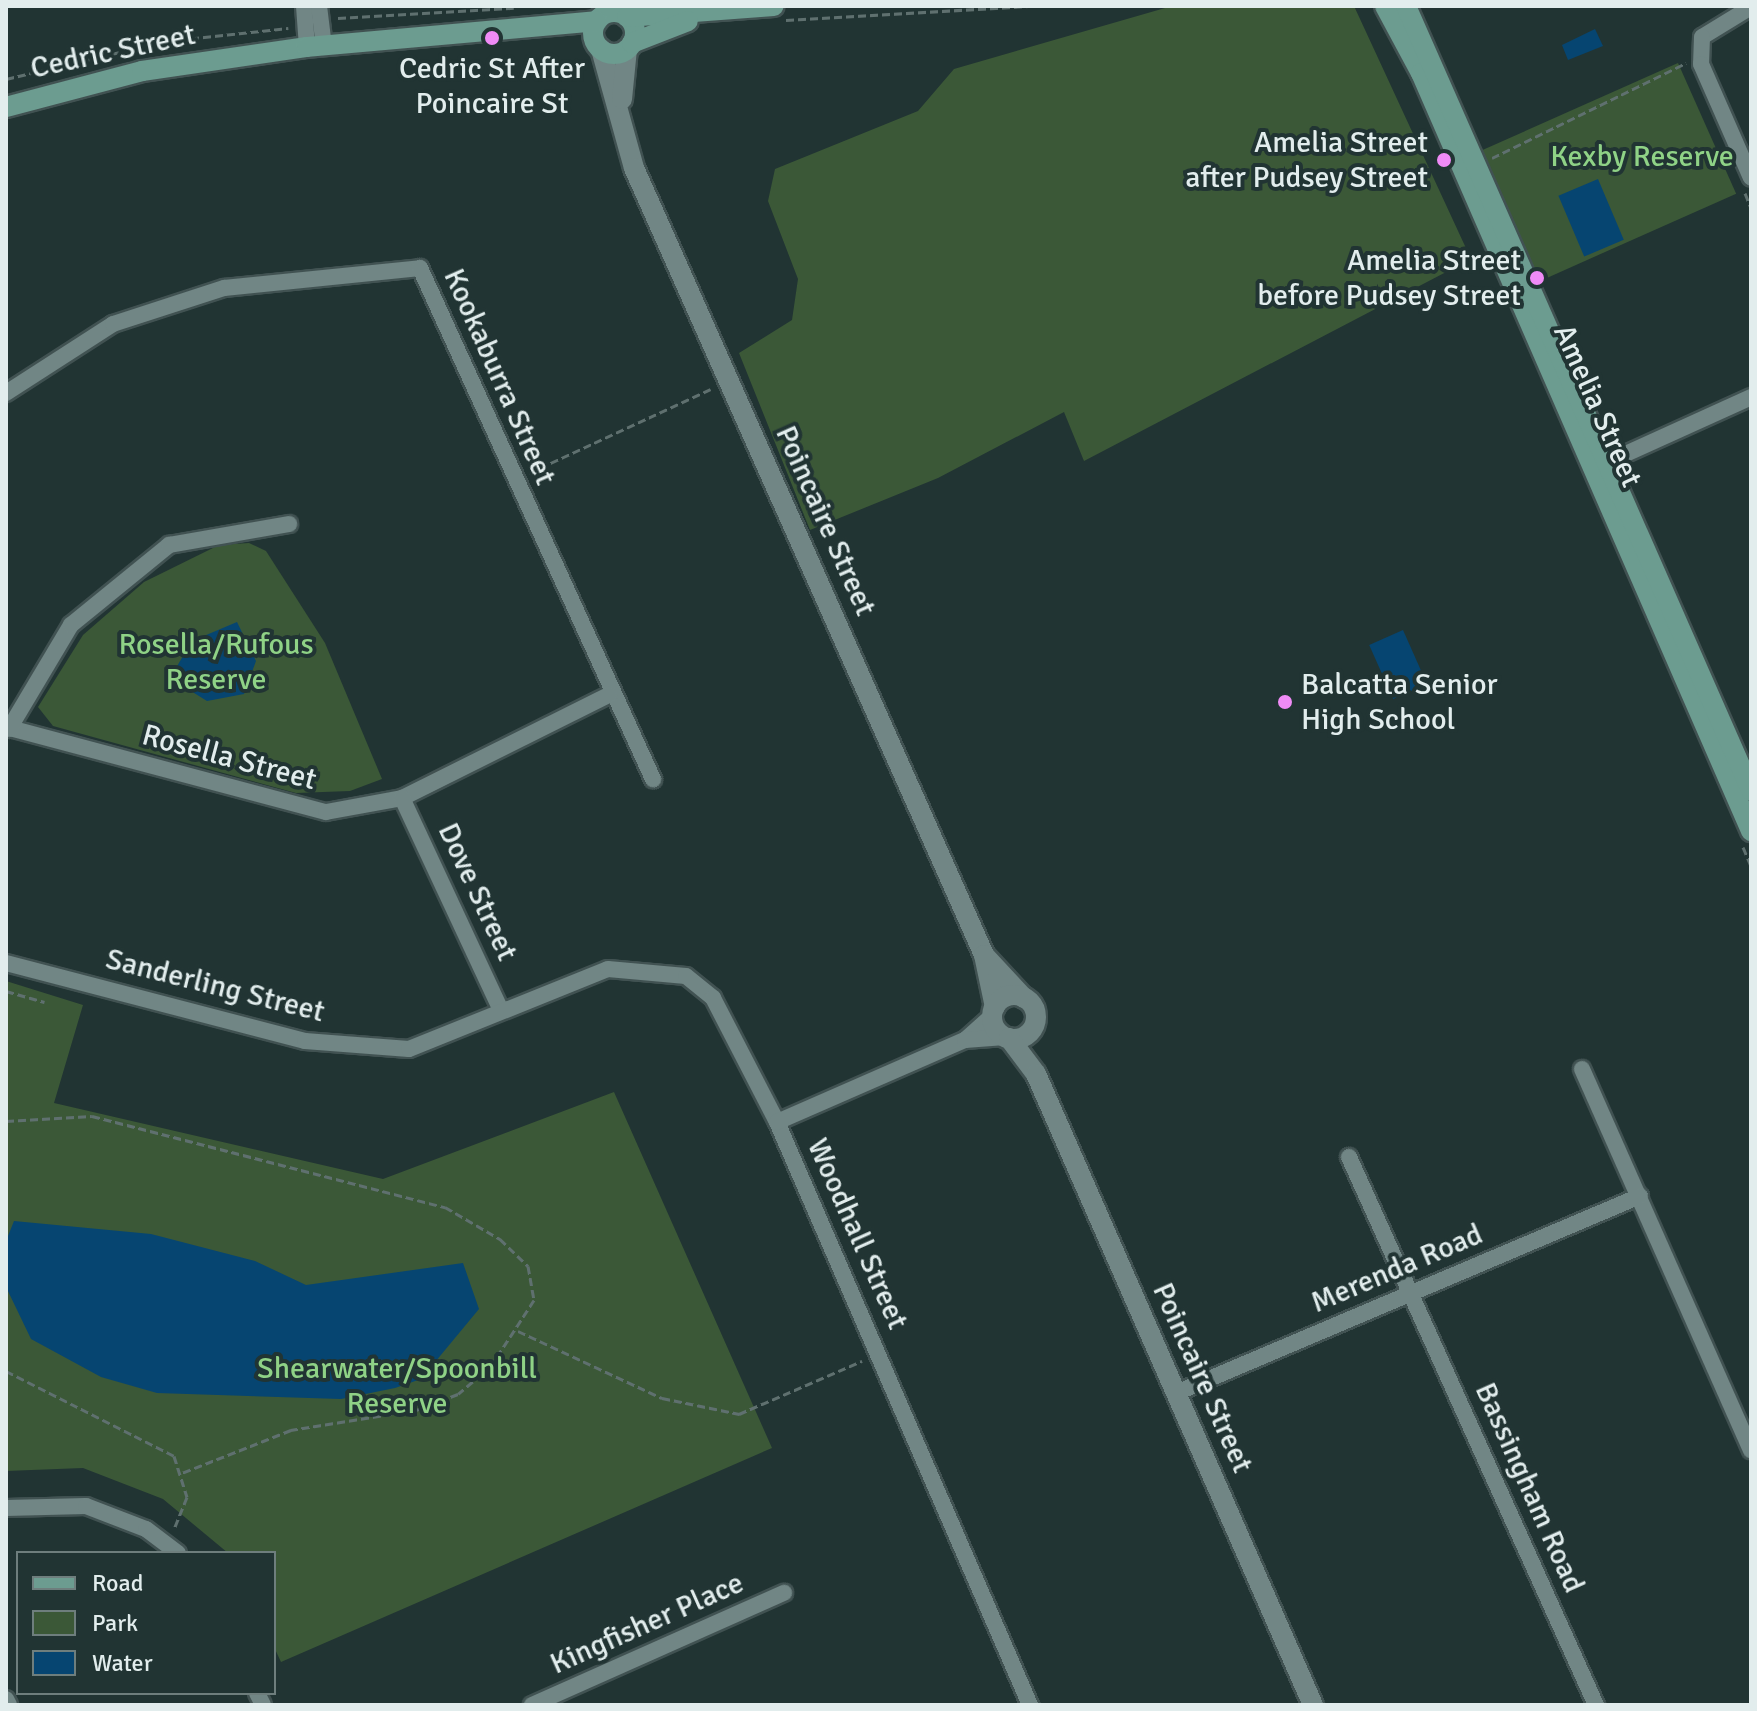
<!DOCTYPE html>
<html>
<head>
<meta charset="utf-8">
<style>
  body { margin:0 }
  #map { position:relative; width:1757px; height:1711px; overflow:hidden; background:#213433; font-family:Signika,sans-serif }
  div>[style] { position:absolute }
  .green>* { inset:0; background:#3b5837; transform-origin:0 0 }
  .water>* { inset:0; background:#064571; transform-origin:0 0 }
  .path>* { height:3px; margin-top:-1.5px; transform-origin:0; background:repeating-linear-gradient(90deg,#5f706f 0 8px,transparent 0 12px) }
  .roads { filter:drop-shadow(2px 0 #415252) drop-shadow(-2px 0 #415252) drop-shadow(0 2px #415252) drop-shadow(0 -2px #415252) }
  .minor>* { height:16px; margin:-8px; padding:0 8px; transform-origin:8px; border-radius:8px; background:#718685 }
  .tertiary>* { height:20px; margin:-10px; padding:0 10px; transform-origin:10px; border-radius:10px; background:#718685 }
  .tertiary>.ring { margin:-10px; padding:0; box-sizing:content-box; background:none; border:20px solid #718685; border-radius:50% }
  .secondary>* { height:20px; margin:-10px; padding:0 10px; transform-origin:10px; border-radius:10px; background:#6c9c90 }
  .secondary>.ring { margin:-10px; padding:0; box-sizing:content-box; background:none; border:20px solid #6c9c90; border-radius:50% }
  .dots>* { width:22px; height:22px; translate:-50% -50%; box-sizing:border-box; border:4px solid #213433; border-radius:50% }
  span { translate:-50% -50%; white-space:nowrap; text-align:center; line-height:1.15; -webkit-text-stroke:8px #213433; paint-order:stroke }
  .street-label { font-size:30px; color:#e2eded }
  .poi-label { font-size:30px; color:#e2eded }
  .right { translate:-100% -50%; text-align:right }
  .left { translate:0 -50%; text-align:left }
  .park-label { font-size:30px; color:#8fd286 }
  .frame { position:absolute; inset:0; border:8px solid #e2eded; pointer-events:none }
  .legend { position:absolute; left:16px; top:1551px; width:260px; height:144px; box-sizing:border-box; background:#213433; border:2px solid #6e7e7d; margin:0; padding:10px 14px; list-style:none; font-size:24px; color:#e2eded }
  .legend li { display:flex; align-items:center; gap:16px; height:40px }
  .legend b { width:40px; border:2px solid #6e7e7d }
</style>
</head>
<body>
<div id="map">
  <div class="green">
    <i style="clip-path:polygon(1172px 6px,1354px 6px,1471px 259px,1084px 461px,1064px 412px,938px 478px,810px 530px,739px 353px,792px 320px,798px 279px,768px 201px,775px 169px,918px 111px,954px 69px)"></i>
    <i style="left:1678px;top:63px;width:143px;height:217px;rotate:66deg"></i>
    <i style="clip-path:polygon(249px 543px,266px 551px,325px 643px,382px 779px,350px 791px,296px 793px,53px 726px,38px 707px,83px 635px,144px 582px,219px 545px)"></i>
    <i style="clip-path:polygon(6px 981px,83px 1005px,54px 1103px,383px 1179px,614px 1092px,772px 1448px,281px 1662px,274px 1647px,274px 1553px,228px 1553px,163px 1499px,83px 1468px,6px 1471px)"></i>
  </div>
  <div class="water">
    <i style="clip-path:polygon(1595px 29px,1603px 46px,1568px 60px,1562px 45px)"></i>
    <i style="left:1598px;top:179px;width:66px;height:43px;rotate:67deg"></i>
    <i style="clip-path:polygon(237px 622px,256px 661px,244px 694px,207px 701px,170px 678px,192px 641px)"></i>
    <i style="left:1403px;top:630px;width:59px;height:37px;rotate:66deg"></i>
    <i style="clip-path:polygon(14px 1221px,151px 1234px,255px 1261px,306px 1285px,463px 1263px,479px 1309px,421px 1379px,395px 1388px,341px 1399px,157px 1393px,101px 1377px,31px 1339px,6px 1287px,6px 1241px)"></i>
  </div>
  <div class="path">
    <i style="left:338px;top:18px;width:176px;rotate:-3.3deg"></i>
    <i style="left:786px;top:20px;width:243px;rotate:-3.3deg"></i>
    <i style="left:6px;top:79px;width:165px;rotate:-13.3deg"></i>
    <i style="left:167px;top:41px;width:122px;rotate:-6.1deg"></i>
    <i style="left:1492px;top:158px;width:216px;rotate:-26.1deg"></i>
    <i style="left:1745px;top:193px;width:16px;rotate:68deg"></i>
    <i style="left:529px;top:473px;width:200px;rotate:-24.8deg"></i>
    <i style="left:1743px;top:847px;width:21px;rotate:67deg"></i>
    <i style="left:6px;top:991px;width:40px;rotate:16deg"></i>
    <i style="left:6px;top:1121px;width:86px;rotate:-3.3deg"></i>
    <i style="left:92px;top:1116px;width:365px;rotate:14.5deg"></i>
    <i style="left:445px;top:1207px;width:64px;rotate:30.2deg"></i>
    <i style="left:500px;top:1239px;width:39px;rotate:44deg"></i>
    <i style="left:528px;top:1266px;width:35px;rotate:80deg"></i>
    <i style="left:534px;top:1300px;width:79px;rotate:123.1deg"></i>
    <i style="left:491px;top:1366px;width:43px;rotate:139.7deg"></i>
    <i style="left:458px;top:1394px;width:45px;rotate:159.1deg"></i>
    <i style="left:416px;top:1410px;width:127px;rotate:170.9deg"></i>
    <i style="left:291px;top:1430px;width:117px;rotate:158.5deg"></i>
    <i style="left:518px;top:1331px;width:159px;rotate:25deg"></i>
    <i style="left:662px;top:1398px;width:79px;rotate:11.7deg"></i>
    <i style="left:739px;top:1414px;width:134px;rotate:-23.3deg"></i>
    <i style="left:6px;top:1371px;width:188px;rotate:26.8deg"></i>
    <i style="left:174px;top:1456px;width:43px;rotate:72.4deg"></i>
    <i style="left:187px;top:1497px;width:35px;rotate:112deg"></i>
  </div>
  <div class="roads">
    <div class="minor">
      <i style="left:304px;top:6px;width:41px;rotate:85.8deg"></i>
      <i style="left:319px;top:6px;width:39px;rotate:83deg"></i>
      <i style="left:1751px;top:7px;width:57px;rotate:148.5deg"></i>
      <i style="left:1702px;top:37px;width:27px;rotate:92deg"></i>
      <i style="left:1701px;top:64px;width:124px;rotate:66.3deg"></i>
      <i style="left:6px;top:393px;width:127px;rotate:-32.8deg"></i>
      <i style="left:113px;top:324px;width:117px;rotate:-18deg"></i>
      <i style="left:224px;top:288px;width:197px;rotate:-5.8deg"></i>
      <i style="left:420px;top:268px;width:562px;rotate:65.49deg"></i>
      <i style="left:1597px;top:467px;width:169px;rotate:-24.4deg"></i>
      <i style="left:6px;top:727px;width:331px;rotate:14.9deg"></i>
      <i style="left:326px;top:812px;width:77px;rotate:-10.4deg"></i>
      <i style="left:402px;top:798px;width:231px;rotate:-26.5deg"></i>
      <i style="left:9px;top:729px;width:121px;rotate:-59.2deg"></i>
      <i style="left:71px;top:625px;width:127px;rotate:-39.2deg"></i>
      <i style="left:169px;top:545px;width:122px;rotate:-9.9deg"></i>
      <i style="left:402px;top:798px;width:234px;rotate:65deg"></i>
      <i style="left:6px;top:963px;width:309px;rotate:14.6deg"></i>
      <i style="left:305px;top:1041px;width:104px;rotate:4.4deg"></i>
      <i style="left:409px;top:1049px;width:214px;rotate:-21.9deg"></i>
      <i style="left:608px;top:969px;width:78px;rotate:5.1deg"></i>
      <i style="left:686px;top:976px;width:35px;rotate:39deg"></i>
      <i style="left:713px;top:998px;width:140px;rotate:62.7deg"></i>
      <i style="left:777px;top:1122px;width:636px;rotate:66.54deg"></i>
      <i style="left:965px;top:1040px;width:38px;rotate:-42deg"></i>
      <i style="left:1582px;top:1069px;width:417px;rotate:66.1deg"></i>
      <i style="left:777px;top:1122px;width:205px;rotate:-23.6deg"></i>
      <i style="left:965px;top:1040px;width:40px;rotate:-4.3deg"></i>
      <i style="left:1349px;top:1157px;width:601px;rotate:65.74deg"></i>
      <i style="left:1176px;top:1393px;width:504px;rotate:-23deg"></i>
      <i style="left:6px;top:1508px;width:80px;rotate:-1.4deg"></i>
      <i style="left:86px;top:1506px;width:64px;rotate:21deg"></i>
      <i style="left:146px;top:1529px;width:40px;rotate:37deg"></i>
      <i style="left:257px;top:1693px;width:13px;rotate:63deg"></i>
      <i style="left:6px;top:1699px;width:7px;rotate:63deg"></i>
      <i style="left:532px;top:1705px;width:276px;rotate:-24deg"></i>
    </div>
    <div class="tertiary">
      <i style="left:601px;top:49px;width:123px;rotate:74.5deg"></i>
      <i style="left:634px;top:168px;width:861px;rotate:66.02deg"></i>
      <i style="left:984px;top:955px;width:53px;rotate:78.1deg"></i>
      <i style="left:622px;top:99px;width:50px;rotate:-84.3deg"></i>
      <i style="left:984px;top:955px;width:59px;rotate:47.1deg"></i>
      <i class="ring" style="left:992px;top:995px;width:24px;height:24px"></i>
      <i style="left:1009px;top:1038px;width:45px;rotate:53.1deg"></i>
      <i style="left:1036px;top:1074px;width:689px;rotate:66.3deg"></i>
    </div>
    <div class="secondary">
      <i style="left:1385px;top:6px;width:76px;rotate:61.8deg"></i>
      <i style="left:1421px;top:73px;width:827px;rotate:66.47deg"></i>
      <i style="left:1406px;top:6px;width:857px;rotate:66.25deg"></i>
      <i class="ring" style="left:593px;top:12px;width:22px;height:22px"></i>
      <i style="left:627px;top:17px;width:147px;rotate:-4.3deg"></i>
      <i style="left:632px;top:43px;width:60px;rotate:-21.4deg"></i>
      <i style="left:6px;top:107px;width:141px;rotate:-14.8deg"></i>
      <i style="left:142px;top:71px;width:167px;rotate:-8.3deg"></i>
      <i style="left:307px;top:47px;width:291px;rotate:-5.1deg"></i>
    </div>
  </div>
  <div class="dots">
    <i style="left:492px;top:38px;background:#ef8bf6"></i>
    <i style="left:1444px;top:160px;background:#ef8bf6"></i>
    <i style="left:1537px;top:278px;background:#ef8bf6"></i>
    <i style="left:1285px;top:702px;background:#ef8bf6"></i>
  </div>
  <div class="street-label">
    <span style="left:113px;top:52px;rotate:-12deg">Cedric Street</span>
    <span style="left:499px;top:377px;rotate:66deg">Kookaburra Street</span>
    <span style="left:1597px;top:406px;rotate:66deg">Amelia Street</span>
    <span style="left:825px;top:521px;rotate:66deg">Poincaire Street</span>
    <span style="left:229px;top:758px;rotate:15deg">Rosella Street</span>
    <span style="left:477px;top:892px;rotate:65deg">Dove Street</span>
    <span style="left:215px;top:986px;rotate:14deg">Sanderling Street</span>
    <span style="left:857px;top:1234px;rotate:66deg">Woodhall Street</span>
    <span style="left:1397px;top:1269px;rotate:-23deg">Merenda Road</span>
    <span style="left:1202px;top:1378px;rotate:66deg">Poincaire Street</span>
    <span style="left:1529px;top:1488px;rotate:66deg">Bassingham Road</span>
    <span style="left:647px;top:1624px;rotate:-24deg">Kingfisher Place</span>
  </div>
  <div class="poi-label">
    <span style="left:492px;top:86px">Cedric St After<br>Poincaire St</span>
    <span class="right" style="left:1428px;top:160px">Amelia Street<br>after Pudsey Street</span>
    <span class="right" style="left:1521px;top:278px">Amelia Street<br>before Pudsey Street</span>
    <span class="left" style="left:1301px;top:702px">Balcatta Senior<br>High School</span>
  </div>
  <div class="park-label">
    <span style="left:1642px;top:157px">Kexby Reserve</span>
    <span style="left:216px;top:662px">Rosella/Rufous<br>Reserve</span>
    <span style="left:397px;top:1386px">Shearwater/Spoonbill<br>Reserve</span>
  </div>
  <div class="frame"></div>
  <ul class="legend">
  <li><b style="height:10px;background:#6c9c90"></b>Road</li>
  <li><b style="height:22px;background:#3b5837"></b>Park</li>
  <li><b style="height:22px;background:#064571"></b>Water</li>
  </ul>
</div>
</body>
</html>
